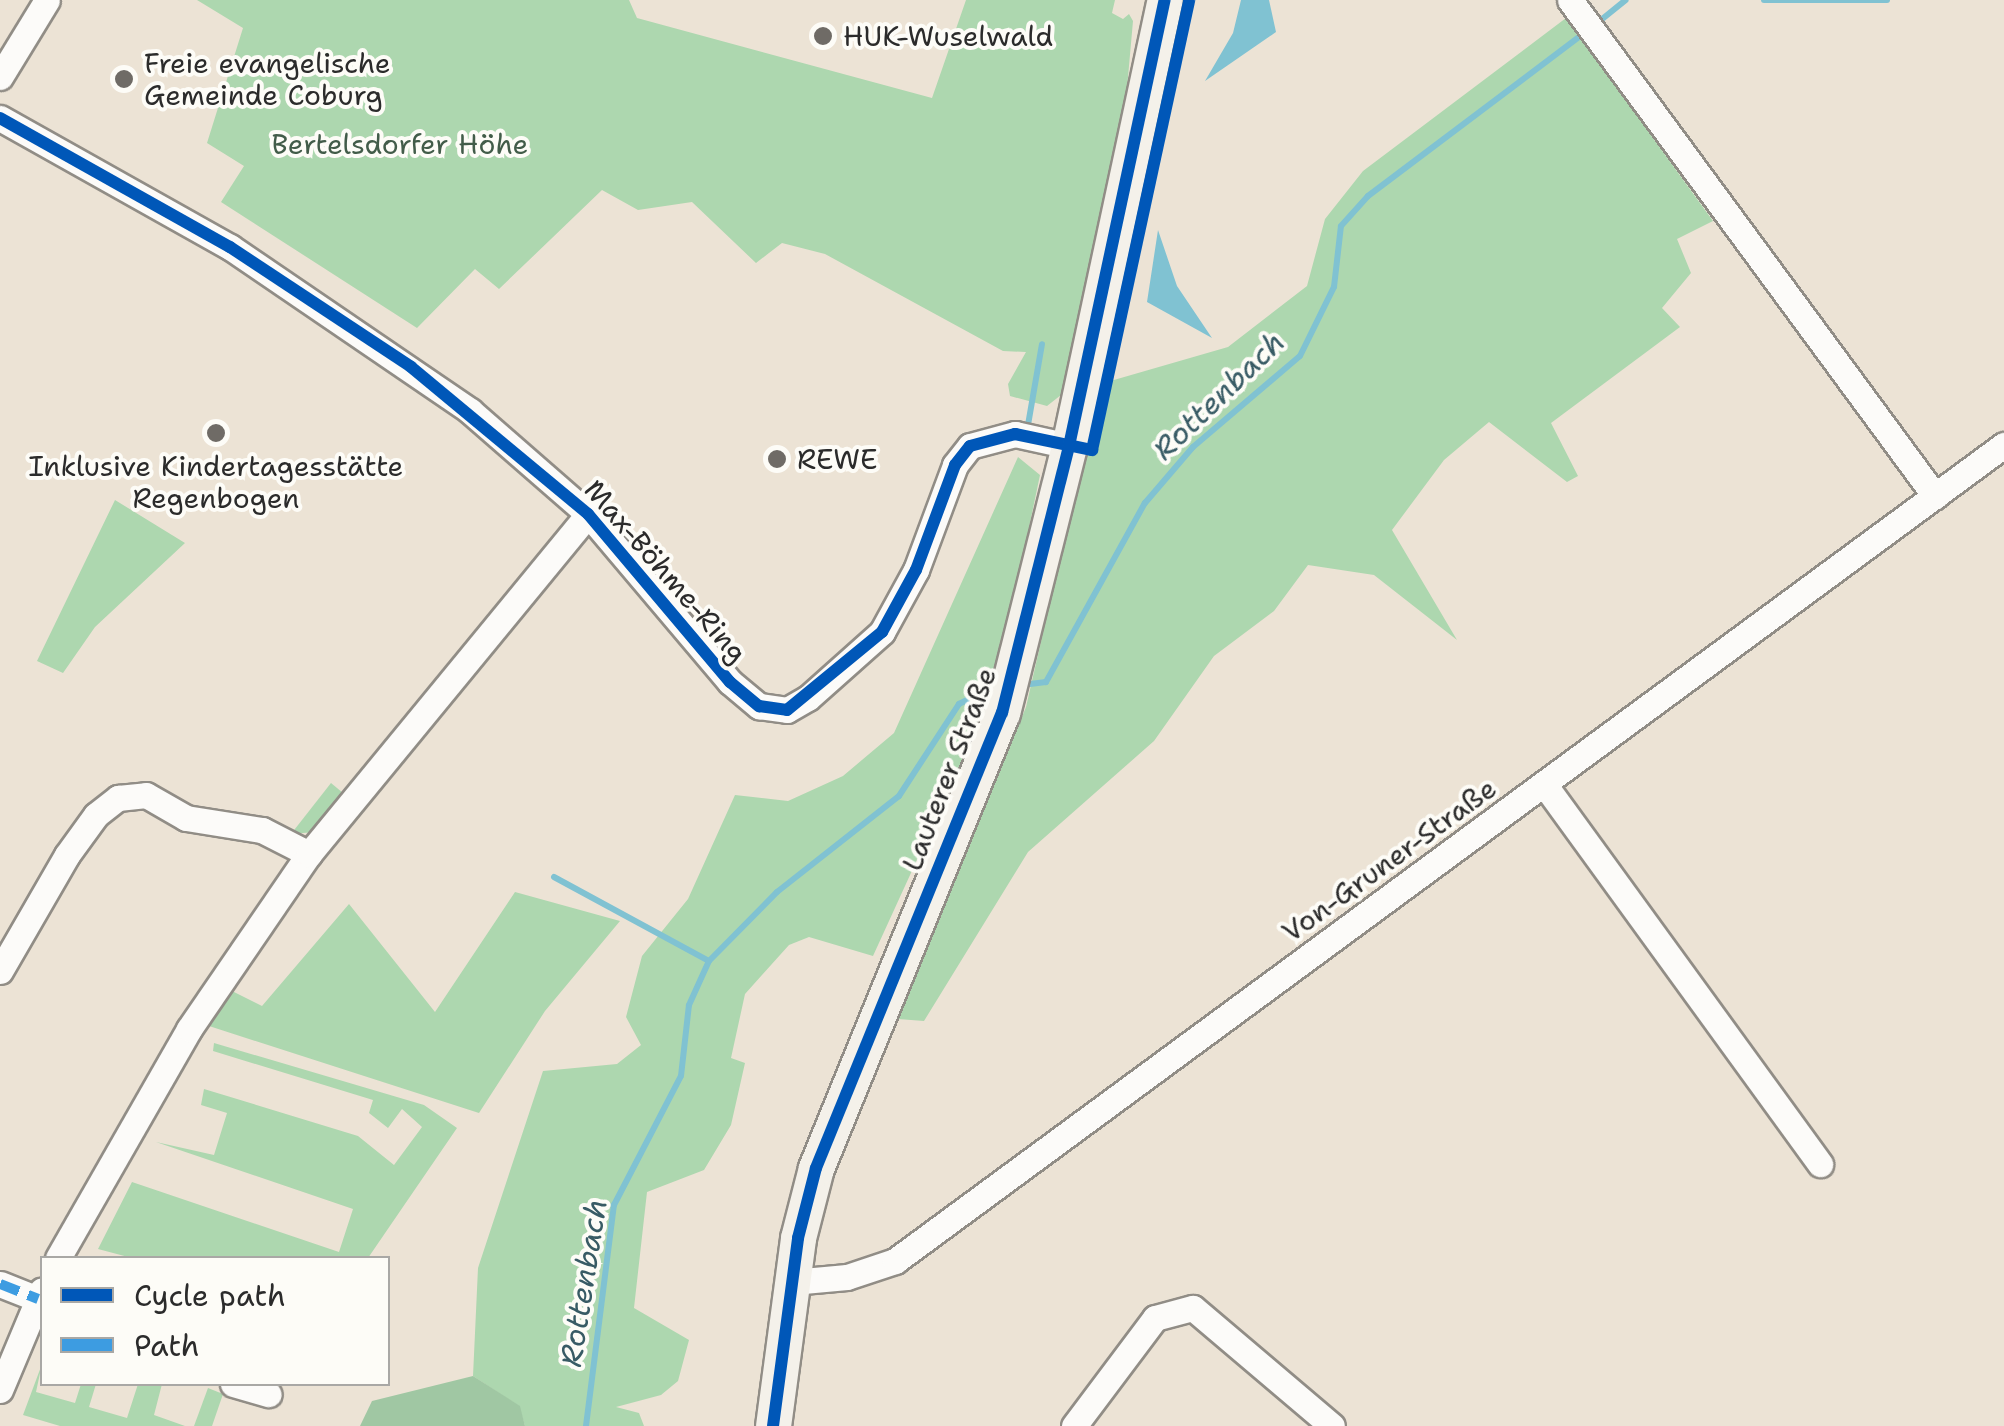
<!DOCTYPE html>
<html>
<head>
<meta charset="utf-8">
<style>
  body { margin:0 }
  #map { position:relative; width:2004px; height:1426px; overflow:hidden; background:#ece3d5; font-family:"Shantell Sans",sans-serif }
  div>[style] { position:absolute }
  .green>* { inset:0; background:#add7af }
  .forest>* { inset:0; background:#a0c7a3 }
  .water>* { inset:0; background:#80c2d2 }
  .stream>* { height:6px; margin:-3px; padding:0 3px; transform-origin:3px; border-radius:3px; background:#80c2d2 }
  .roads { filter:drop-shadow(2px 0 #918d86) drop-shadow(-2px 0 #918d86) drop-shadow(0 2px #918d86) drop-shadow(0 -2px #918d86) }
  .street>* { height:25px; margin:-12.5px; padding:0 12.5px; transform-origin:12.5px; border-radius:12.5px; background:#fcfbf9 }
  .secondary>* { height:35px; margin:-17.5px; padding:0 17.5px; transform-origin:17.5px; border-radius:17.5px; background:#f4f1ea }
  .quiet>* { height:10px; margin-top:-5px; transform-origin:0; background:repeating-linear-gradient(90deg,#3d9ce1 0 20px,transparent 0 30px) }
  .cycleway>* { height:12px; margin:-6px; padding:0 6px; transform-origin:6px; border-radius:6px; background:#0057b8 }
  .dots>* { width:28px; height:28px; translate:-50% -50%; box-sizing:border-box; border:5px solid #fdfcf7; border-radius:50% }
  span { translate:-50% -50%; white-space:nowrap; text-align:center; line-height:1.15; -webkit-text-stroke:8px #fdfcf7; paint-order:stroke }
  .poi-label { font-size:28px; color:#2b2b2b }
  .left { translate:0 -50%; text-align:left }
  .park-label { font-size:28px; color:#425c49 }
  .street-label { font-size:28px; color:#2b2b2b }
  .water-label { font-size:30px; color:#385b65; font-style:italic }
  .legend { position:absolute; left:40px; top:1256px; width:350px; height:130px; box-sizing:border-box; background:#fdfcf7; border:2px solid #a9a8a5; margin:0; padding:12px 18px; list-style:none; font-size:30px; color:#2b2b2b }
  .legend li { display:flex; align-items:center; gap:20px; height:50px }
  .legend b { width:50px; border:2px solid #a9a8a5 }
</style>
</head>
<body>
<div id="map">
  <div class="green">
    <i style="clip-path:polygon(197px 0,629px 0,637px 18px,932px 98px,966px 0,1115px 0,1112px 13px,1123px 19px,1129px 14px,1133px 21px,1124px 122px,1061px 395px,1047px 406px,1010px 396px,1008px 384px,1026px 352px,1003px 351px,825px 254px,782px 243px,756px 263px,692px 202px,638px 210px,602px 190px,499px 289px,475px 269px,417px 328px,221px 202px,244px 166px,207px 143px,243px 28px)"></i>
    <i style="clip-path:polygon(1566px 18px,1713px 221px,1677px 239px,1691px 273px,1662px 308px,1680px 327px,1551px 423px,1578px 476px,1567px 482px,1489px 422px,1444px 460px,1392px 530px,1457px 640px,1374px 575px,1308px 565px,1274px 611px,1214px 656px,1154px 741px,1028px 852px,924px 1021px,898px 1019px,1026px 707px,1100px 384px,1228px 347px,1307px 286px,1325px 219px,1363px 171px)"></i>
    <i style="clip-path:polygon(1018px 457px,1040px 475px,1011px 614px,980px 722px,873px 956px,809px 937px,789px 945px,745px 994px,731px 1058px,745px 1063px,731px 1125px,704px 1170px,647px 1192px,634px 1308px,689px 1340px,678px 1381px,661px 1395px,616px 1407px,639px 1413px,644px 1426px,525px 1426px,519px 1406px,473px 1376px,478px 1268px,543px 1071px,617px 1064px,641px 1045px,626px 1017px,642px 956px,688px 899px,735px 795px,788px 801px,843px 776px,894px 733px)"></i>
    <i style="clip-path:polygon(115px 500px,185px 543px,95px 627px,63px 673px,37px 661px)"></i>
    <i style="clip-path:polygon(331px 783px,343px 793px,315px 832px,291px 834px)"></i>
    <i style="clip-path:polygon(515px 892px,620px 921px,545px 1011px,479px 1113px,209px 1026px,230px 990px,262px 1006px,349px 904px,435px 1012px)"></i>
    <i style="clip-path:polygon(214px 1043px,424px 1105px,457px 1128px,368px 1258px,132px 1258px,98px 1249px,132px 1182px,339px 1252px,353px 1209px,156px 1142px,214px 1155px,227px 1113px,201px 1105px,204px 1089px,358px 1136px,394px 1165px,422px 1127px,402px 1109px,388px 1128px,369px 1113px,373px 1100px,213px 1051px)"></i>
    <i style="clip-path:polygon(42px 1364px,36px 1392px,75px 1403px,81px 1384px,96px 1384px,89px 1407px,127px 1418px,138px 1384px,162px 1384px,154px 1415px,185px 1426px,60px 1426px,23px 1415px)"></i>
    <i style="clip-path:polygon(208px 1388px,223px 1394px,212px 1426px,194px 1426px)"></i>
  </div>
  <div class="forest">
    <i style="clip-path:polygon(473px 1376px,520px 1406px,525px 1426px,360px 1426px,372px 1401px)"></i>
  </div>
  <div class="water">
    <i style="clip-path:polygon(1241px 0,1269px 0,1276px 32px,1205px 81px,1233px 33px)"></i>
    <i style="clip-path:polygon(1158px 230px,1177px 286px,1212px 338px,1147px 302px)"></i>
  </div>
  <div class="stream">
    <i style="left:1764px;top:0;width:123px"></i>
    <i style="left:1596px;top:24px;width:38px;rotate:-39deg"></i>
    <i style="left:1028px;top:425px;width:82px;rotate:-80.2deg"></i>
    <i style="left:1030px;top:684px;width:16px;rotate:-7deg"></i>
    <i style="left:1046px;top:682px;width:205px;rotate:-61.1deg"></i>
    <i style="left:1145px;top:503px;width:74px;rotate:-49.4deg"></i>
    <i style="left:1193px;top:447px;width:140px;rotate:-40.4deg"></i>
    <i style="left:1300px;top:356px;width:77px;rotate:-63.8deg"></i>
    <i style="left:1334px;top:287px;width:61px;rotate:-83.5deg"></i>
    <i style="left:1341px;top:226px;width:40px;rotate:-48deg"></i>
    <i style="left:1368px;top:196px;width:273px;rotate:-37deg"></i>
    <i style="left:554px;top:877px;width:176px;rotate:28.5deg"></i>
    <i style="left:586px;top:1426px;width:223px;rotate:-82.8deg"></i>
    <i style="left:614px;top:1205px;width:145px;rotate:-62.6deg"></i>
    <i style="left:681px;top:1076px;width:71px;rotate:-83.6deg"></i>
    <i style="left:689px;top:1005px;width:48px;rotate:-65.6deg"></i>
    <i style="left:709px;top:961px;width:97px;rotate:-45.4deg"></i>
    <i style="left:777px;top:892px;width:155px;rotate:-38.2deg"></i>
    <i style="left:899px;top:796px;width:110px;rotate:-56.9deg"></i>
    <i style="left:959px;top:704px;width:34px;rotate:-27deg"></i>
  </div>
  <div class="roads">
    <div class="street">
      <i style="left:1570px;top:0;width:616px;rotate:53.65deg"></i>
      <i style="left:0;top:77px;width:90px;rotate:-58.6deg"></i>
      <i style="left:0;top:118px;width:264px;rotate:29.3deg"></i>
      <i style="left:230px;top:247px;width:291px;rotate:34.3deg"></i>
      <i style="left:470px;top:411px;width:157px;rotate:41.1deg"></i>
      <i style="left:588px;top:514px;width:220px;rotate:49.8deg"></i>
      <i style="left:730px;top:682px;width:38px;rotate:40deg"></i>
      <i style="left:759px;top:706px;width:28px;rotate:8deg"></i>
      <i style="left:787px;top:710px;width:24px;rotate:-30deg"></i>
      <i style="left:808px;top:698px;width:99px;rotate:-41.7deg"></i>
      <i style="left:882px;top:632px;width:71px;rotate:-61.3deg"></i>
      <i style="left:916px;top:570px;width:112px;rotate:-69.6deg"></i>
      <i style="left:955px;top:465px;width:24px;rotate:-52deg"></i>
      <i style="left:970px;top:446px;width:47px;rotate:-14.9deg"></i>
      <i style="left:1015px;top:434px;width:55px;rotate:12.5deg"></i>
      <i style="left:1544px;top:784px;width:470px;rotate:54deg"></i>
      <i style="left:0;top:971px;width:134px;rotate:-60deg"></i>
      <i style="left:67px;top:855px;width:49px;rotate:-54.1deg"></i>
      <i style="left:96px;top:815px;width:28px;rotate:-38deg"></i>
      <i style="left:118px;top:798px;width:28px;rotate:-6deg"></i>
      <i style="left:146px;top:795px;width:46px;rotate:29.9deg"></i>
      <i style="left:186px;top:818px;width:77px;rotate:9deg"></i>
      <i style="left:262px;top:830px;width:53px;rotate:27.1deg"></i>
      <i style="left:58px;top:1258px;width:264px;rotate:-60.2deg"></i>
      <i style="left:189px;top:1029px;width:212px;rotate:-55.6deg"></i>
      <i style="left:309px;top:854px;width:440px;rotate:-50.6deg"></i>
      <i style="left:792px;top:1282px;width:55px;rotate:-5.2deg"></i>
      <i style="left:847px;top:1277px;width:51px;rotate:-18.4deg"></i>
      <i style="left:895px;top:1261px;width:1377px;rotate:-36.35deg"></i>
      <i style="left:0;top:1284px;width:41px;rotate:21.5deg"></i>
      <i style="left:233px;top:1384px;width:37px;rotate:16deg"></i>
      <i style="left:0;top:1390px;width:108px;rotate:-67.2deg"></i>
      <i style="left:1074px;top:1426px;width:135px;rotate:-53.1deg"></i>
      <i style="left:1155px;top:1318px;width:39px;rotate:-15deg"></i>
      <i style="left:1193px;top:1308px;width:182px;rotate:40.3deg"></i>
    </div>
    <div class="secondary">
      <i style="left:773px;top:1426px;width:190px;rotate:-82.4deg"></i>
      <i style="left:798px;top:1238px;width:72px;rotate:-75.6deg"></i>
      <i style="left:816px;top:1168px;width:492px;rotate:-67.8deg"></i>
      <i style="left:1002px;top:713px;width:275px;rotate:-75.9deg"></i>
      <i style="left:1069px;top:446px;width:456px;rotate:-77.9deg"></i>
    </div>
  </div>
  <div class="quiet">
    <i style="left:0;top:1284px;width:41px;rotate:21.5deg"></i>
  </div>
  <div class="cycleway">
    <i style="left:0;top:118px;width:264px;rotate:29.3deg"></i>
    <i style="left:230px;top:247px;width:217px;rotate:33.5deg"></i>
    <i style="left:411px;top:367px;width:230px;rotate:39.7deg"></i>
    <i style="left:588px;top:514px;width:220px;rotate:49.8deg"></i>
    <i style="left:730px;top:682px;width:38px;rotate:40deg"></i>
    <i style="left:759px;top:706px;width:28px;rotate:8deg"></i>
    <i style="left:787px;top:710px;width:123px;rotate:-39.4deg"></i>
    <i style="left:882px;top:632px;width:71px;rotate:-61.3deg"></i>
    <i style="left:916px;top:570px;width:112px;rotate:-69.6deg"></i>
    <i style="left:955px;top:465px;width:24px;rotate:-52deg"></i>
    <i style="left:970px;top:446px;width:47px;rotate:-14.9deg"></i>
    <i style="left:1015px;top:434px;width:79px;rotate:11.7deg"></i>
    <i style="left:1092px;top:450px;width:460px;rotate:-77.8deg"></i>
    <i style="left:773px;top:1426px;width:190px;rotate:-82.4deg"></i>
    <i style="left:798px;top:1238px;width:72px;rotate:-75.6deg"></i>
    <i style="left:816px;top:1168px;width:492px;rotate:-67.8deg"></i>
    <i style="left:1002px;top:713px;width:275px;rotate:-75.9deg"></i>
    <i style="left:1069px;top:446px;width:456px;rotate:-77.9deg"></i>
  </div>
  <div class="dots">
    <i style="left:823px;top:36px;background:#6f6b66"></i>
    <i style="left:124px;top:79px;background:#6f6b66"></i>
    <i style="left:216px;top:433px;background:#6f6b66"></i>
    <i style="left:777px;top:459px;background:#6f6b66"></i>
  </div>
  <div class="poi-label">
    <span class="left" style="left:843px;top:36px">HUK-Wuselwald</span>
    <span class="left" style="left:144px;top:79px">Freie evangelische<br>Gemeinde Coburg</span>
    <span class="left" style="left:797px;top:459px">REWE</span>
    <span style="left:216px;top:482px">Inklusive Kindertagesstätte<br>Regenbogen</span>
  </div>
  <div class="park-label">
    <span style="left:400px;top:144px">Bertelsdorfer Höhe</span>
  </div>
  <div class="street-label">
    <span style="left:666px;top:571px;rotate:49deg">Max-Böhme-Ring</span>
    <span style="left:949px;top:769px;rotate:-69deg">Lauterer Straße</span>
    <span style="left:1389px;top:860px;rotate:-36deg">Von-Gruner-Straße</span>
  </div>
  <div class="water-label">
    <span style="left:1219px;top:396px;rotate:-44deg">Rottenbach</span>
    <span style="left:584px;top:1283px;rotate:-81deg">Rottenbach</span>
  </div>
  <ul class="legend">
  <li><b style="height:12px;background:#0057b8"></b>Cycle path</li>
  <li><b style="height:12px;background:#3d9ce1"></b>Path</li>
  </ul>
</div>
</body>
</html>
